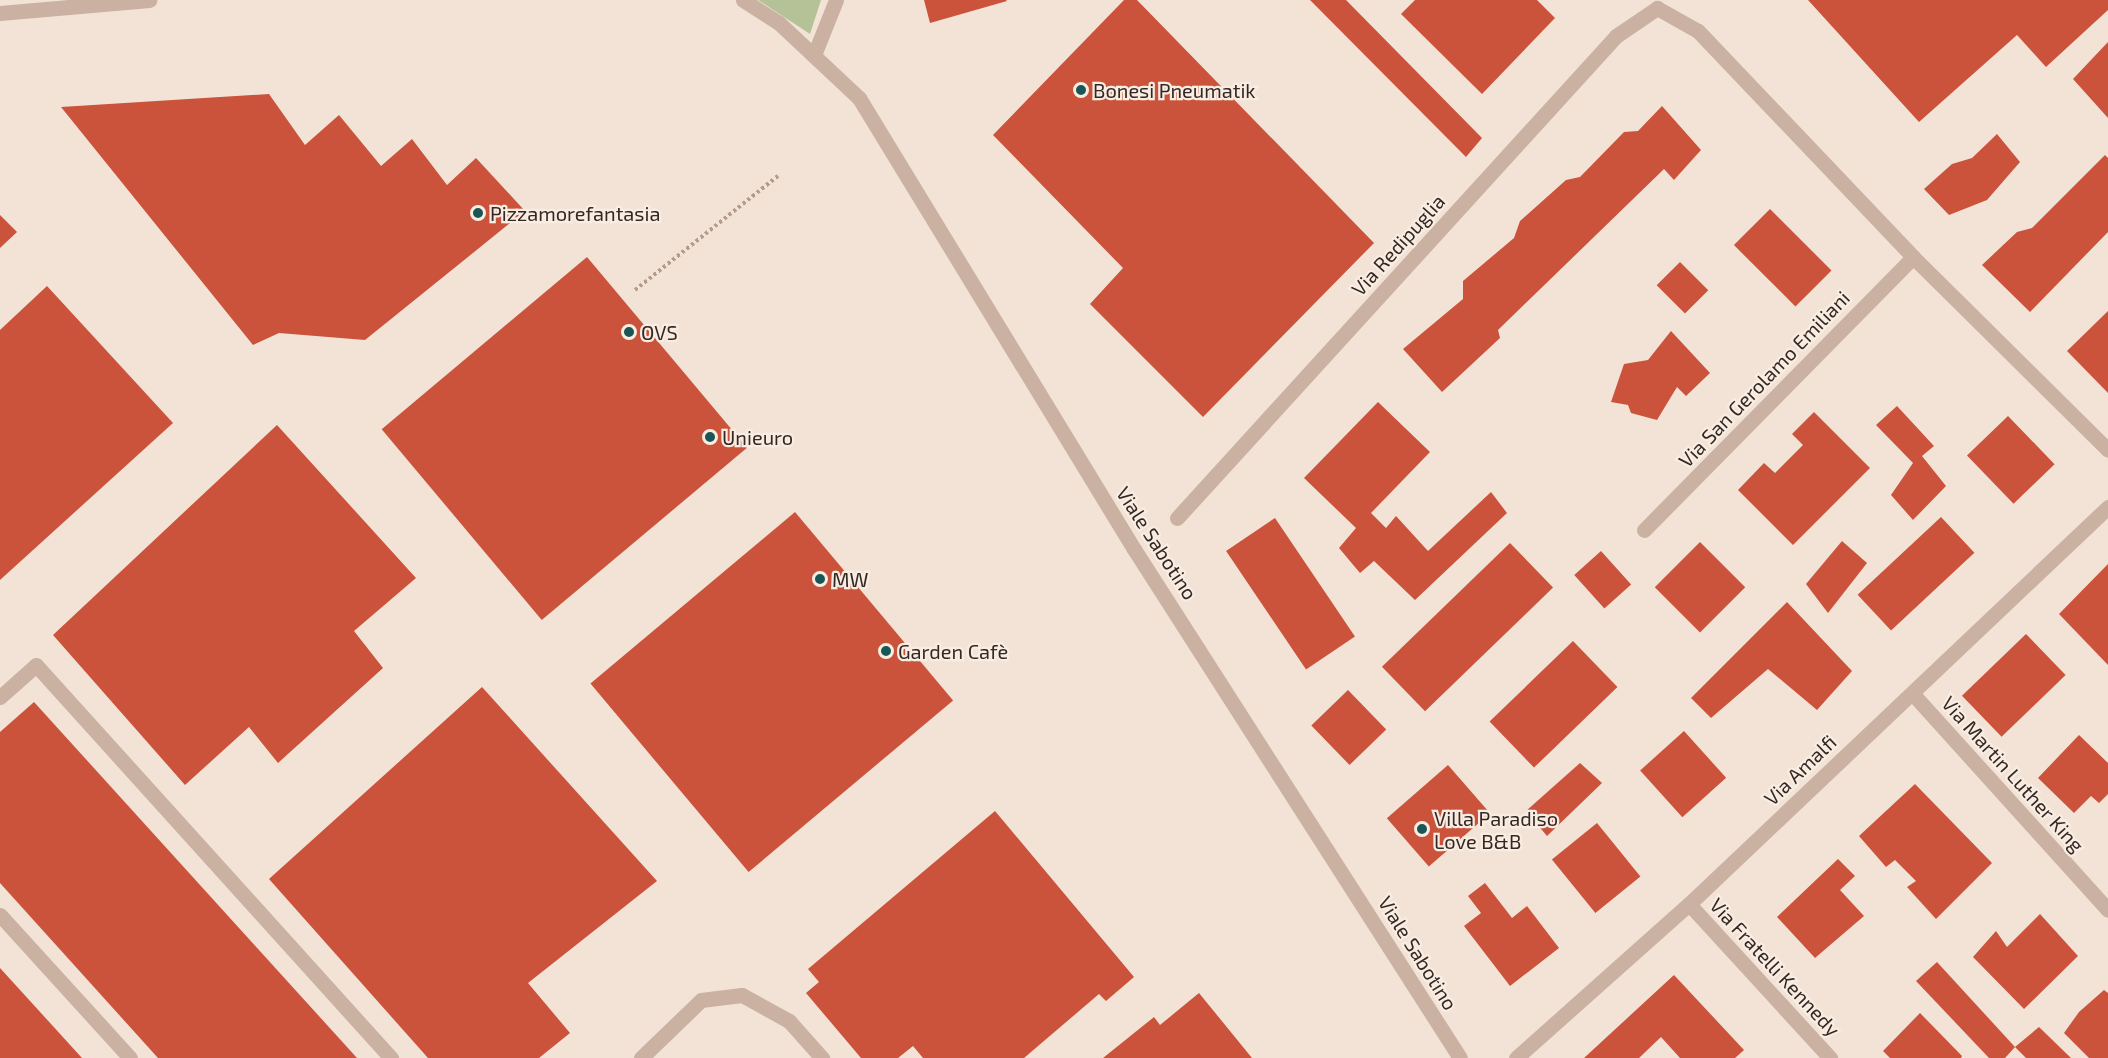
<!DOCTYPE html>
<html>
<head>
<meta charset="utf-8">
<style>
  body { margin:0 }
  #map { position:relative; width:2108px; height:1058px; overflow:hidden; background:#f2e3d6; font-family:"Exo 2",sans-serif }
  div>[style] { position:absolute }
  .green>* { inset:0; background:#b5c196 }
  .building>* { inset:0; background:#cb533b; transform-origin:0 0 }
  .path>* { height:4px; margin-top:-2px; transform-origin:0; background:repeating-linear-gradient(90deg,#b59b8c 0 3px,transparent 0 6px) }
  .minor>* { height:15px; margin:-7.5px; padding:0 7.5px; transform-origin:7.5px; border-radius:7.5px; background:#cab1a2 }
  .dots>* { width:16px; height:16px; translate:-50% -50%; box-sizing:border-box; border:3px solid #f9ede2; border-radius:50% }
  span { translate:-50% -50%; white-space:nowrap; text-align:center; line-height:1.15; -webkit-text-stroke:4.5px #f9ede2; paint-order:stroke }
  .poi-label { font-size:20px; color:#342825 }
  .left { translate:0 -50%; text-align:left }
  .street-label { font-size:20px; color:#342825 }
</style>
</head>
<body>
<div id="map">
  <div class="green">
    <i style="clip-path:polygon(758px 0,821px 0,810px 34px)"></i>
  </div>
  <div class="building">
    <i style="clip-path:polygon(924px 0,1006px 0,1007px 1px,930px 23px)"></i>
    <i style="clip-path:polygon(1124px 0,1137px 0,1374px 243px,1203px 417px,1090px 304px,1123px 268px,993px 135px)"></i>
    <i style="clip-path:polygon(1310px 0,1346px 0,1482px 138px,1466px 157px)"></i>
    <i style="clip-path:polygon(1415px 0,1537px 0,1555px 18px,1482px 94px,1401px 14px)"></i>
    <i style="clip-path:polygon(1808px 0,2108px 0,2108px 10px,2046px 67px,2017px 35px,1919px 122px)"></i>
    <i style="clip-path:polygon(2108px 42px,2108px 118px,2073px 79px)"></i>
    <i style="clip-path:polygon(269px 94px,305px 145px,339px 115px,381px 166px,412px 139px,447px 185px,476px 158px,525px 211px,365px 340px,279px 333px,253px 345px,61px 107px)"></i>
    <i style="clip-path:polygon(1662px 106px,1701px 150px,1674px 180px,1664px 169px,1498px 330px,1500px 338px,1442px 392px,1403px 349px,1463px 299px,1463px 281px,1514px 238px,1520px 221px,1566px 180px,1580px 177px,1624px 132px,1638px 131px)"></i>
    <i style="clip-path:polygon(1997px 134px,2020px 162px,1987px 200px,1949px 215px,1924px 189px,1952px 164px,1972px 158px)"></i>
    <i style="clip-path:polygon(2105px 155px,2108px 158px,2108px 232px,2030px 312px,1982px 265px,2017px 232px,2032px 228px)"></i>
    <i style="left:1770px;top:209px;width:87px;height:51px;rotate:45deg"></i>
    <i style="clip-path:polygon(0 215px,17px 232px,0 248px)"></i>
    <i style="left:587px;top:257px;width:249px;height:268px;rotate:50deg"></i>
    <i style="left:1680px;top:262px;width:40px;height:33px;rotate:45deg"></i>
    <i style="clip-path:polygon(47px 286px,173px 423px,0 580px,0 330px)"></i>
    <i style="clip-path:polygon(2108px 311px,2108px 393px,2067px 351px)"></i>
    <i style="clip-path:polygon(1671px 331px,1710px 373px,1686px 396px,1677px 387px,1657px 420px,1631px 413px,1628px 405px,1611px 402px,1624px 364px,1648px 360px)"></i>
    <i style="clip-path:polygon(1378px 402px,1430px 452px,1371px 513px,1386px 528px,1396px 516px,1428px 551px,1491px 492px,1507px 513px,1415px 600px,1374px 561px,1360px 573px,1339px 548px,1356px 528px,1304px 478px)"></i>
    <i style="clip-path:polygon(1897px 406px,1934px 446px,1922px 456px,1946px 486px,1913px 520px,1891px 495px,1913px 463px,1876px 425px)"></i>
    <i style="clip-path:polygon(1814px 412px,1870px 468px,1793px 545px,1738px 490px,1764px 463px,1775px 473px,1803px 445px,1792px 434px)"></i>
    <i style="left:2008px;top:416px;width:67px;height:57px;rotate:46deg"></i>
    <i style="clip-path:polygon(277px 425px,416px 578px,354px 631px,383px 668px,278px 763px,249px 727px,185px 785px,53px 635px)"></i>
    <i style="left:795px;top:512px;width:246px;height:267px;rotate:50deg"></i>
    <i style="left:1941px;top:517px;width:49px;height:114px;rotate:47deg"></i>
    <i style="left:1275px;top:518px;width:143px;height:59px;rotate:56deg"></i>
    <i style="clip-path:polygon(1842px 541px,1867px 563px,1828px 613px,1806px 584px)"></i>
    <i style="left:1700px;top:542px;width:64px;height:64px;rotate:45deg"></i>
    <i style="left:1510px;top:543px;width:62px;height:178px;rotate:46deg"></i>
    <i style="left:1601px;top:551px;width:45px;height:36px;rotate:48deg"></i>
    <i style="clip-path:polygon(2108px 564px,2108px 665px,2059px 614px)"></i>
    <i style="clip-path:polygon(1787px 602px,1852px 671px,1817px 710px,1768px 669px,1711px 718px,1691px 698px)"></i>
    <i style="left:2026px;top:634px;width:57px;height:89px;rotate:46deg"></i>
    <i style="left:1573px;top:641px;width:64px;height:116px;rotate:46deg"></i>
    <i style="clip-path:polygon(482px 687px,657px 881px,528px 983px,570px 1033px,539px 1058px,428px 1058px,269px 879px)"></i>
    <i style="left:1348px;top:690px;width:55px;height:51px;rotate:46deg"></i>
    <i style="clip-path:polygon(34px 702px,357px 1058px,158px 1058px,0 883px,0 732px)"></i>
    <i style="left:1684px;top:731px;width:63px;height:59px;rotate:48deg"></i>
    <i style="clip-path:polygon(2079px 735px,2108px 763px,2108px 794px,2099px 803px,2091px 796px,2074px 813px,2038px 778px)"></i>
    <i style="clip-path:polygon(1580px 763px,1602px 783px,1547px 836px,1526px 811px)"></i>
    <i style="left:1448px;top:765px;width:64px;height:81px;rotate:49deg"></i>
    <i style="clip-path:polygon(1915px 784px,1992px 863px,1936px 919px,1907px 887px,1916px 881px,1895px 860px,1886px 867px,1859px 836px)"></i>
    <i style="clip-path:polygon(995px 811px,1134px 977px,1106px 1001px,1099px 994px,1024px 1058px,923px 1058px,913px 1046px,898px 1058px,861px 1058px,806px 993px,819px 982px,808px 969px)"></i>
    <i style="left:1597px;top:823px;width:69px;height:58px;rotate:51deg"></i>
    <i style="clip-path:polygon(1838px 859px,1855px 876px,1840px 890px,1864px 916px,1815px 958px,1777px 917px)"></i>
    <i style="clip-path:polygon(1485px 883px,1512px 918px,1527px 906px,1559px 948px,1510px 986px,1464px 926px,1481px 913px,1468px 896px)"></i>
    <i style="clip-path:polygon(2040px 914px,2078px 956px,2024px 1009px,1973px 957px,1996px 931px,2007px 947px)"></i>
    <i style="clip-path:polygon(1937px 962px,2015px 1047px,2005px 1058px,1989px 1058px,1916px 981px)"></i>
    <i style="clip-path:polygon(0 968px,82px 1058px,0 1058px)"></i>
    <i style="clip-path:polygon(1674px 975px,1744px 1050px,1735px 1058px,1680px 1058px,1661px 1037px,1639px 1058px,1584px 1058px)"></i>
    <i style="clip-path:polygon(2104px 990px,2108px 993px,2108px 1058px,2089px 1058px,2064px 1033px,2079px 1012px)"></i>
    <i style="clip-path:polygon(1199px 993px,1252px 1058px,1103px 1058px,1154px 1017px,1160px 1025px)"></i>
    <i style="clip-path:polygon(1920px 1013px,1962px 1056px,1961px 1058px,1890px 1058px,1883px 1051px)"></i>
    <i style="clip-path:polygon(2039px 1027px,2071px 1058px,2026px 1058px,2015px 1047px)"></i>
  </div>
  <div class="path">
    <i style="left:635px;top:290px;width:183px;rotate:-38.6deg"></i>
  </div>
  <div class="minor">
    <i style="left:743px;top:0;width:43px;rotate:32.6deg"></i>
    <i style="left:779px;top:23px;width:110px;rotate:43.2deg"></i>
    <i style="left:859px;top:98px;width:528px;rotate:58.63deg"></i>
    <i style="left:1134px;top:549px;width:604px;rotate:57.36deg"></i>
    <i style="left:0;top:13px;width:150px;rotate:-5deg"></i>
    <i style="left:814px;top:55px;width:59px;rotate:-68.2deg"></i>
    <i style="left:1177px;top:518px;width:652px;rotate:-47.67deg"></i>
    <i style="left:1616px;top:36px;width:50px;rotate:-34.3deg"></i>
    <i style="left:1657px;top:8px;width:47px;rotate:29.3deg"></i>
    <i style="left:1698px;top:31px;width:312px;rotate:46.4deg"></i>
    <i style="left:1913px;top:257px;width:274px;rotate:44.7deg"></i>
    <i style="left:1644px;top:530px;width:383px;rotate:-45.4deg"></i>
    <i style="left:1912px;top:693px;width:292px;rotate:47.9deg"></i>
    <i style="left:0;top:697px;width:48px;rotate:-41.6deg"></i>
    <i style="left:36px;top:665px;width:530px;rotate:47.91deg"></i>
    <i style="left:1689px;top:904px;width:209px;rotate:47.5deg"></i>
    <i style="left:0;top:915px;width:193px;rotate:47.7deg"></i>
    <i style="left:641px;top:1058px;width:83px;rotate:-44deg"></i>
    <i style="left:701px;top:1000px;width:41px;rotate:-7deg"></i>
    <i style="left:742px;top:995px;width:54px;rotate:29deg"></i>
    <i style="left:789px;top:1021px;width:50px;rotate:48.3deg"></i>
    <i style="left:1516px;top:1058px;width:232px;rotate:-41.7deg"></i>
    <i style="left:1689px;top:904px;width:577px;rotate:-43.46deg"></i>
  </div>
  <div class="dots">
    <i style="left:1081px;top:90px;background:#195656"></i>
    <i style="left:478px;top:213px;background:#195656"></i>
    <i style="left:629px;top:332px;background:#195656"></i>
    <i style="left:710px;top:437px;background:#195656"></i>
    <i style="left:820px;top:579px;background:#195656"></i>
    <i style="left:886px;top:651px;background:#195656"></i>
    <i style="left:1422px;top:829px;background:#195656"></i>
  </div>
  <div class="poi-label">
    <span class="left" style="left:1093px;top:90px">Bonesi Pneumatik</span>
    <span class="left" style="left:490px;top:213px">Pizzamorefantasia</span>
    <span class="left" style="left:641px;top:332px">OVS</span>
    <span class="left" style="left:722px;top:437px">Unieuro</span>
    <span class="left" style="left:832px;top:579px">MW</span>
    <span class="left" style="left:898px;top:651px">Garden Cafè</span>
    <span class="left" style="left:1434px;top:830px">Villa Paradiso<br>Love B&amp;B</span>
  </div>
  <div class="street-label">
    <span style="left:1398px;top:245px;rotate:-48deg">Via Redipuglia</span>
    <span style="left:1764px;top:379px;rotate:-46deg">Via San Gerolamo Emiliani</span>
    <span style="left:1157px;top:543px;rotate:57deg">Viale Sabotino</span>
    <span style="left:1800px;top:770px;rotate:-44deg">Via Amalfi</span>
    <span style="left:2013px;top:774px;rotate:48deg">Via Martin Luther King</span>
    <span style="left:1418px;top:953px;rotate:58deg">Viale Sabotino</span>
    <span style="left:1775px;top:967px;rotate:47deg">Via Fratelli Kennedy</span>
  </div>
</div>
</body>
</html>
